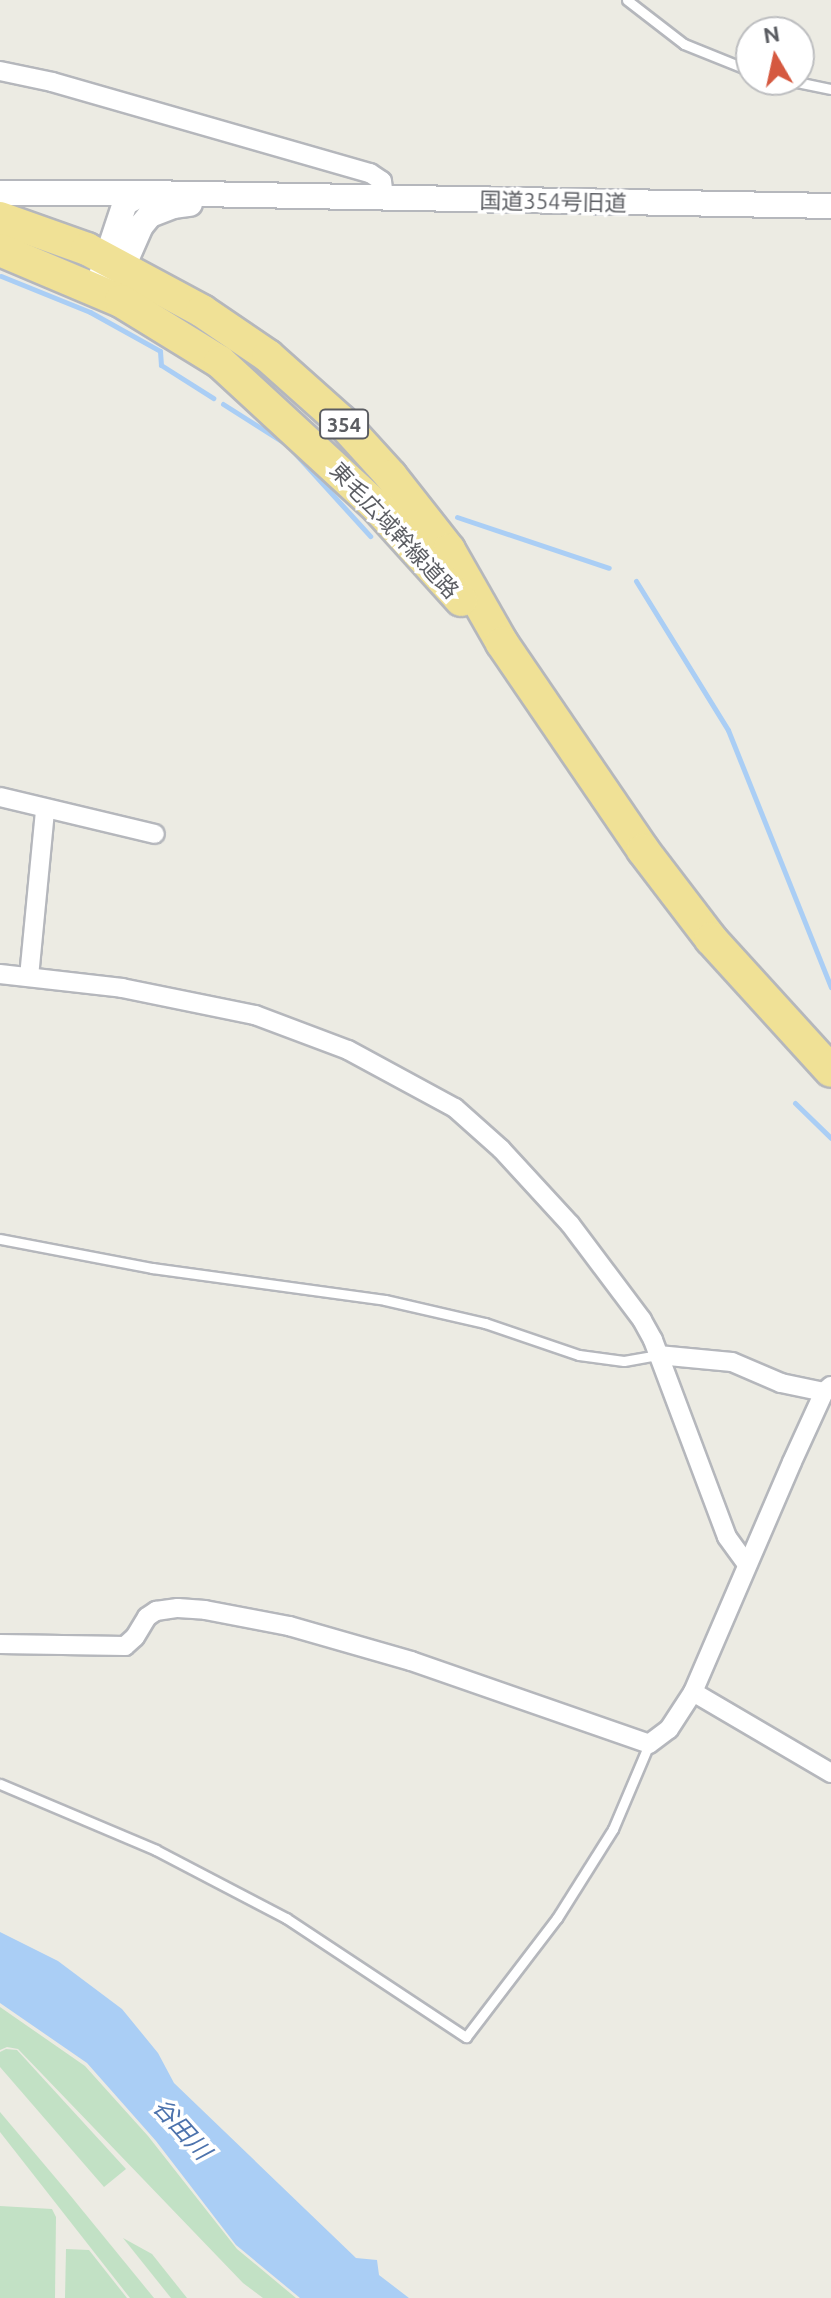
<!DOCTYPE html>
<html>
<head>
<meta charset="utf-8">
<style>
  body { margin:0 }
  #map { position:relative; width:831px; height:2298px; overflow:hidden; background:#ecebe3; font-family:Ubuntu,"Noto Sans JP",sans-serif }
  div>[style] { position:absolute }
  .green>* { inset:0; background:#c2e1c5 }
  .water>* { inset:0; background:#aacef5 }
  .stream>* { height:5px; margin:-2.5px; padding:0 2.5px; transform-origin:2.5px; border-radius:2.5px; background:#aacef5 }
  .roads { filter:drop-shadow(2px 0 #b5b7bc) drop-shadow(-2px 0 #b5b7bc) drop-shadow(0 2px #b5b7bc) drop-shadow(0 -2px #b5b7bc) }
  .lane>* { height:9px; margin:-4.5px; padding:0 4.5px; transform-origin:4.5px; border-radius:4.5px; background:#fff }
  .street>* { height:18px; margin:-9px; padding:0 9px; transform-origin:9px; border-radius:9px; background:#fff }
  .secondary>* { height:24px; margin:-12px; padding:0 12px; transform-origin:12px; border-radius:12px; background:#fff }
  .highway>* { height:32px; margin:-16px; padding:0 16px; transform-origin:16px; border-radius:16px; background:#f0e196 }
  span { translate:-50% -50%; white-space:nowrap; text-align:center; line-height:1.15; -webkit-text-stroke:7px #fff; paint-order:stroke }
  .shield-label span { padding:2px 6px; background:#fff; border:2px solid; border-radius:6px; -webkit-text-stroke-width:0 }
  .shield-label { font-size:20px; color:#5b5d62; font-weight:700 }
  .street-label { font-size:22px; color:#5b5d62 }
  .water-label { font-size:24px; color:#4d73ad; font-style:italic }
  .north { position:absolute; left:735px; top:16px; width:80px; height:80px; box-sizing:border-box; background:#fff; border:2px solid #bdbec0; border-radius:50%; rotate:351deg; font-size:22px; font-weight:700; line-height:32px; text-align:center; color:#5b5d62 }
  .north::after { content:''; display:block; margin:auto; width:28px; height:36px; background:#d55940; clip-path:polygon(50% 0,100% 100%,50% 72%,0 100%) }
</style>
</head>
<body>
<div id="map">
  <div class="green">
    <i style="clip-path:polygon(0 2007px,85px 2066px,148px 2136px,237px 2249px,296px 2298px,263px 2298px,243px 2283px,18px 2049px,7px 2047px,0 2050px)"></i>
    <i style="clip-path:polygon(6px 2049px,17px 2050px,126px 2169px,104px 2187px,0 2067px,0 2052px)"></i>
    <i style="clip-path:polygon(0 2112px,65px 2189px,154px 2298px,130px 2298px,0 2132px)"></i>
    <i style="clip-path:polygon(0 2206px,52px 2209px,56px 2217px,55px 2298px,0 2298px)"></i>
    <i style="clip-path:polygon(123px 2238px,152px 2254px,187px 2298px,171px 2298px)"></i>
    <i style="clip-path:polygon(66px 2249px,89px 2250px,127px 2298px,65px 2298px)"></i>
  </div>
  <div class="water">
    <i style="clip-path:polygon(0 1932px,58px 1961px,122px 2009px,158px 2053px,174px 2083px,356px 2258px,377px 2260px,379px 2275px,409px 2298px,300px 2298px,236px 2245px,156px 2141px,87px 2063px,0 2003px)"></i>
  </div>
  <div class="stream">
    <i style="left:1px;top:276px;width:96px;rotate:22deg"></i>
    <i style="left:90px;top:312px;width:80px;rotate:29.1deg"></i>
    <i style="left:160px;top:351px;width:14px;rotate:86deg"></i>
    <i style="left:161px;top:365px;width:62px;rotate:32.4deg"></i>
    <i style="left:223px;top:404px;width:75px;rotate:32.4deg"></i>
    <i style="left:293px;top:451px;width:115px;rotate:47.8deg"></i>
    <i style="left:457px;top:517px;width:160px;rotate:18.5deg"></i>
    <i style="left:636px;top:581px;width:175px;rotate:58.3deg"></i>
    <i style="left:728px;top:730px;width:277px;rotate:68.2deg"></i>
    <i style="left:795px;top:1103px;width:50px;rotate:44.2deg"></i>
  </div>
  <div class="roads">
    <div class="lane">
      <i style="left:627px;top:0;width:72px;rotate:37.7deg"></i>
      <i style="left:684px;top:44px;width:72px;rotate:21.9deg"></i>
      <i style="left:787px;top:80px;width:45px;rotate:11.6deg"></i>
      <i style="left:0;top:1239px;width:155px;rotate:10.8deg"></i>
      <i style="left:152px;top:1268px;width:235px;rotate:7.8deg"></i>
      <i style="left:385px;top:1300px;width:103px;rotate:13deg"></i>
      <i style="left:485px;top:1323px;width:99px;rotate:18.8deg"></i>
      <i style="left:579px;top:1355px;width:45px;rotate:7.6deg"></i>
      <i style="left:624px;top:1361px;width:35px;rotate:-10deg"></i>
      <i style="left:0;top:1784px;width:169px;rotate:22.9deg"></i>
      <i style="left:156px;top:1850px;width:147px;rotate:27.6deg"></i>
      <i style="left:286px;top:1918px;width:216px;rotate:33.5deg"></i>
      <i style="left:466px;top:2037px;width:150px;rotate:-52.6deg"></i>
      <i style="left:557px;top:1918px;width:105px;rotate:-57.8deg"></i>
      <i style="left:613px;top:1829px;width:92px;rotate:-67deg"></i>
    </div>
    <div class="street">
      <i style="left:0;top:71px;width:53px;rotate:11.9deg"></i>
      <i style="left:52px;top:82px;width:331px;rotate:16deg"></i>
      <i style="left:370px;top:173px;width:14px;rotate:34deg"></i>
      <i style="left:382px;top:181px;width:17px;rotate:83deg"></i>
      <i style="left:0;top:797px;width:159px;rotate:13.4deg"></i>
      <i style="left:0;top:974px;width:123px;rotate:6.5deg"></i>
      <i style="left:122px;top:988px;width:136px;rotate:11.5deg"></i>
      <i style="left:255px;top:1015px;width:99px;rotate:20.6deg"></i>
      <i style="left:348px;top:1050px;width:122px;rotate:28.5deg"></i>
      <i style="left:455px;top:1108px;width:62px;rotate:41.7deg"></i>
      <i style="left:501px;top:1149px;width:102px;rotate:47.4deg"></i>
      <i style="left:570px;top:1224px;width:120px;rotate:53.1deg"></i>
      <i style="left:642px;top:1320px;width:23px;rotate:61deg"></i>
      <i style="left:653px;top:1340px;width:210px;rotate:69.4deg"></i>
      <i style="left:727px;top:1537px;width:34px;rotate:54deg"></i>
      <i style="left:29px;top:977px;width:168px;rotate:-84.5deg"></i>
      <i style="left:658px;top:1355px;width:74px;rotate:5.4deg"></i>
      <i style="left:732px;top:1362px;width:53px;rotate:23.2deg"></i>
      <i style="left:781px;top:1383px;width:44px;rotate:11.8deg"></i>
      <i style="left:0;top:1644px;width:125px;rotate:0.9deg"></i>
      <i style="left:125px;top:1646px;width:13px;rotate:-42deg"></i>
      <i style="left:135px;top:1637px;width:23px;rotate:-59deg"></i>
      <i style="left:147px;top:1617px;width:11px;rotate:-34deg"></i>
      <i style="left:156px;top:1611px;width:22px;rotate:-8deg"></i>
      <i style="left:178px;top:1608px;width:27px;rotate:4deg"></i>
      <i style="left:205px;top:1610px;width:86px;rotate:10.8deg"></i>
      <i style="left:289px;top:1626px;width:127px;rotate:16deg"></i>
      <i style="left:411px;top:1661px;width:252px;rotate:19.2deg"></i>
      <i style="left:649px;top:1744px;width:25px;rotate:-37deg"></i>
      <i style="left:669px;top:1729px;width:44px;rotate:-57deg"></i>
      <i style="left:693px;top:1692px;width:250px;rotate:-66.7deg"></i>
      <i style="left:792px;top:1462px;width:77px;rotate:-65.4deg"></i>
      <i style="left:824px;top:1392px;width:9px;rotate:-41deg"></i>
      <i style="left:693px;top:1692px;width:160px;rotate:30.4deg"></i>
    </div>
    <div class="secondary">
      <i style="left:0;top:193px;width:142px"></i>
      <i style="left:102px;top:272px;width:73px;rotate:-71.6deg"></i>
      <i style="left:125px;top:203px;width:21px;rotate:-28deg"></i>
      <i style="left:144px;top:193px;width:687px;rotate:1.08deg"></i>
      <i style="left:109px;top:279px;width:18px;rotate:-41deg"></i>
      <i style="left:123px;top:267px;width:45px;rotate:-66.3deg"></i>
      <i style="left:141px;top:226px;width:14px;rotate:-51deg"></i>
      <i style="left:150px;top:215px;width:25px;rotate:-21deg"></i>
      <i style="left:173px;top:206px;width:17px;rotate:-7deg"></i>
    </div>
    <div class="highway">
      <i style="left:0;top:218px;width:92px;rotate:19.6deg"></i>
      <i style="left:87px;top:249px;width:131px;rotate:28.3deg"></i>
      <i style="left:202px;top:311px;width:80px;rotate:34.3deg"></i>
      <i style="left:268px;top:356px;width:98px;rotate:41.7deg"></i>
      <i style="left:341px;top:421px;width:74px;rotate:47.7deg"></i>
      <i style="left:391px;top:476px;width:94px;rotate:51.9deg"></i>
      <i style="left:449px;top:550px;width:107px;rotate:60.3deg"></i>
      <i style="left:502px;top:643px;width:250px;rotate:55.7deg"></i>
      <i style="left:643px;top:850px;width:112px;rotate:52.6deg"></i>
      <i style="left:711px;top:939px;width:178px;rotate:47.7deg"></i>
      <i style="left:0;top:250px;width:131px;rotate:22.9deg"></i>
      <i style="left:121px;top:301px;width:116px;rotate:31.6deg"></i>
      <i style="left:220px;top:362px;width:215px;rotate:42.7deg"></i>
      <i style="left:378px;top:508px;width:124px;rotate:47.9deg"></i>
    </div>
  </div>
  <div class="shield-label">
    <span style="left:344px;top:424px">354</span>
  </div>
  <div class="street-label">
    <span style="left:553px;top:201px;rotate:1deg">国道354号旧道</span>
    <span style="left:395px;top:530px;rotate:47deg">東毛広域幹線道路</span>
  </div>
  <div class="water-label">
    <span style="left:182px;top:2129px;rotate:48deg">谷田川</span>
  </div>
  <div class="north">N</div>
</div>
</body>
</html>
